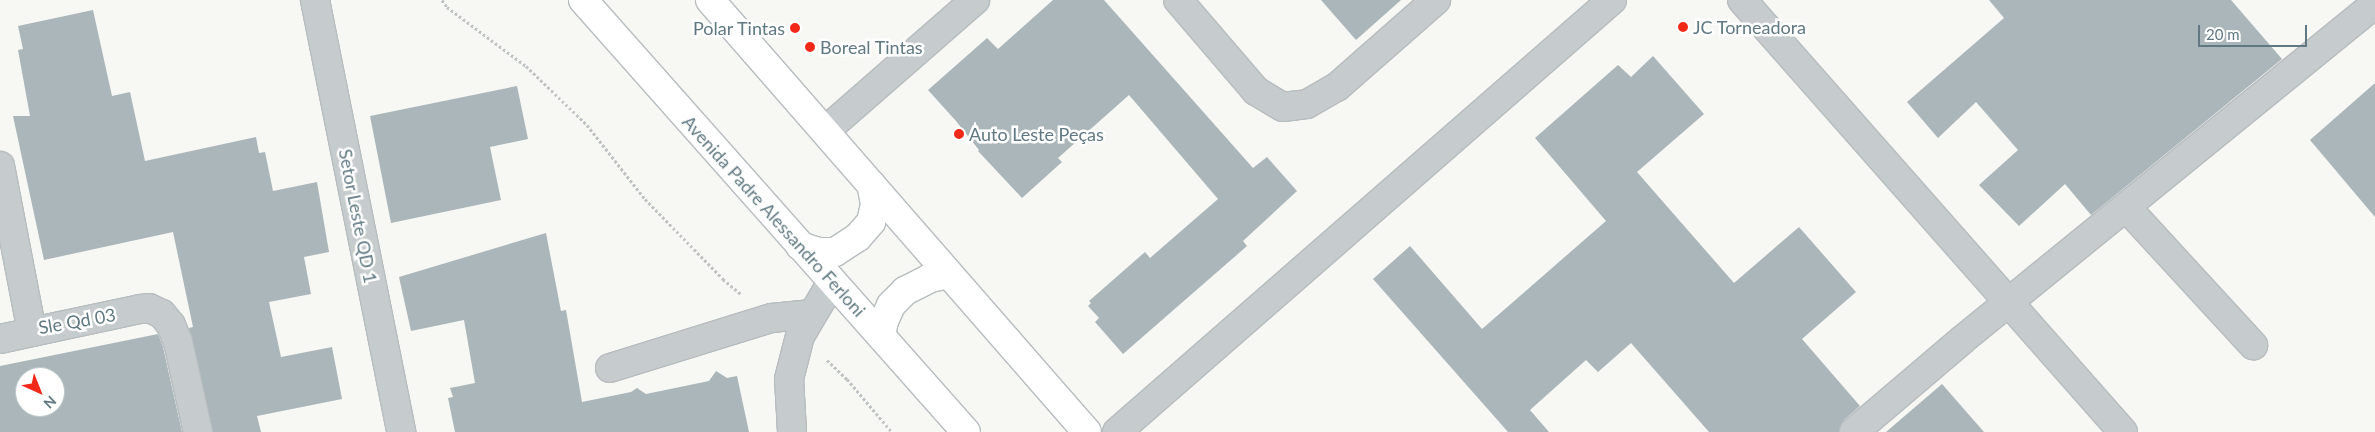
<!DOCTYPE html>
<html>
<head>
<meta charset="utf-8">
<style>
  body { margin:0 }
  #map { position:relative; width:2375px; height:432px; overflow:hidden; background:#f7f7f4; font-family:Lato,sans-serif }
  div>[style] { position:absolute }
  .building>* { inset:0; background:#aab6b9 }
  .path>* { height:3px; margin-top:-1.5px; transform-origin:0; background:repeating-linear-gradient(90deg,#bfc3c4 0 2.5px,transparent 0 5px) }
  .roads { filter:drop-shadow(1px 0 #b7bdbf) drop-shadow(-1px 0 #b7bdbf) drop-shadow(0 1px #b7bdbf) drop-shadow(0 -1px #b7bdbf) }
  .minor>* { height:28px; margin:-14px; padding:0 14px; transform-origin:14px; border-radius:14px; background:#c6cbcd }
  .major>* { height:28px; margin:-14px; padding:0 14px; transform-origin:14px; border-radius:14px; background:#fff }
  .dots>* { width:14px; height:14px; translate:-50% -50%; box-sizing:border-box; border:2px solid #fff; border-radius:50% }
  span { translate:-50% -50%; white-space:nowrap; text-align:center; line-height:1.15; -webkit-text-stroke:5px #fff; paint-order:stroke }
  .poi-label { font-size:18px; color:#5f7881 }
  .left { translate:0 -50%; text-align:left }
  .right { translate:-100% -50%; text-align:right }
  .street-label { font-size:18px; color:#5f7881 }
  .north { position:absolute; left:15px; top:367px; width:50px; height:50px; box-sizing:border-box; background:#fff; border:1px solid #bfc9cd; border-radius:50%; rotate:136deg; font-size:14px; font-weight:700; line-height:20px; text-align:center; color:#5f7881 }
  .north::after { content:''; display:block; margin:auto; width:18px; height:22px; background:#f22918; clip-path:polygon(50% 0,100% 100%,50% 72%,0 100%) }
  .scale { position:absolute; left:2198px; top:25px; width:109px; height:22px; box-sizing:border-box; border:2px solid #5f7881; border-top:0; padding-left:6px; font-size:15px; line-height:18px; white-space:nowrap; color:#5f7881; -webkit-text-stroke:4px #fff; paint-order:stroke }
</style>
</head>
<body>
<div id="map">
  <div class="building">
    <i style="clip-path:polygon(1053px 0,1104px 0,1253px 168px,1267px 157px,1297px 191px,1243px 241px,1247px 246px,1123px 354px,1095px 322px,1099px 318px,1088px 306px,1091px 303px,1089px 301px,1145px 252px,1150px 258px,1218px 199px,1129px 95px,1058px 158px,1062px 162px,1022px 198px,978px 151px,979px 150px,956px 121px,928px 90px,987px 38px,998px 49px)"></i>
    <i style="clip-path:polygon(1321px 0,1401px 0,1356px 40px)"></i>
    <i style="clip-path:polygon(1989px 0,2231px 0,2282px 59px,2091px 215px,2065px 184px,2019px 226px,1979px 185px,2018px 150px,1976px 102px,1938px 138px,1907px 102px,2004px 18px)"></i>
    <i style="clip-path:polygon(93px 10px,112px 96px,130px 92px,145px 161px,256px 137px,259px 153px,265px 152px,273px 191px,317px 182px,329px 252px,304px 257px,311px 294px,269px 302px,281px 357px,332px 347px,342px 399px,257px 416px,261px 432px,213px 432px,189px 328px,193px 327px,173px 232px,44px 260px,13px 116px,30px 116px,18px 50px,23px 49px,18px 26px)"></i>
    <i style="clip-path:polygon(1653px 56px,1704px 114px,1637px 172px,1734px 283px,1799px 227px,1856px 292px,1802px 339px,1860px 406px,1844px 420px,1839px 432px,1709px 432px,1631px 343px,1598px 372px,1586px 360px,1530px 410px,1549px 432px,1508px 432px,1373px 279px,1410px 246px,1482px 329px,1606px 221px,1535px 138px,1618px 65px,1631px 77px)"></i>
    <i style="clip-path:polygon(2375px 83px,2375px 217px,2310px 140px)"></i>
    <i style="clip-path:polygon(517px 86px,528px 139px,490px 147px,501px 200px,391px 223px,370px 116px)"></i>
    <i style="clip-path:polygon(546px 233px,561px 311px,566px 310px,582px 402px,631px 392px,637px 388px,646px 394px,709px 381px,716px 371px,727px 378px,737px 376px,749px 432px,455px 432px,448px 398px,453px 397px,450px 388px,475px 383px,464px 320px,411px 331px,399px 277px)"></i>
    <i style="clip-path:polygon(evenodd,158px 334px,163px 347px,182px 432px,0 432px,0 366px,158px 334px,25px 377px,55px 377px,55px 407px,25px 407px,25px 377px)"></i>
    <i style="clip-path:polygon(1942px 384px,1984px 432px,1886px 432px)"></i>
  </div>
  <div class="path">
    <i style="left:442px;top:0;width:9px;rotate:54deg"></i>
    <i style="left:447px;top:7px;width:99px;rotate:36.8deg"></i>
    <i style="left:526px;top:66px;width:85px;rotate:44deg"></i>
    <i style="left:587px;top:125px;width:94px;rotate:51.9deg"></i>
    <i style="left:645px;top:199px;width:112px;rotate:45.7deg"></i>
    <i style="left:723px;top:279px;width:23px;rotate:40deg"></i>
    <i style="left:827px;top:360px;width:28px;rotate:44deg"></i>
    <i style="left:847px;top:379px;width:70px;rotate:49.7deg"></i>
  </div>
  <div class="roads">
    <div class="minor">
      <i style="left:315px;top:0;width:440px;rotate:78.7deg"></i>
      <i style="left:1178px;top:0;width:120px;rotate:49.4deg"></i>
      <i style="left:1256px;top:91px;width:31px;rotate:31deg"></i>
      <i style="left:1283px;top:107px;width:24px;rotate:-7deg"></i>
      <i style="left:1307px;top:104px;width:34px;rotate:-30deg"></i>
      <i style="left:1337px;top:87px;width:132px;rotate:-41.3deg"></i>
      <i style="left:1742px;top:0;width:576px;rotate:48.59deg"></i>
      <i style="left:825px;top:131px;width:199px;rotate:-41.1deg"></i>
      <i style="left:0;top:166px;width:169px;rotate:79.1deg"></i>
      <i style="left:32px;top:332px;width:110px;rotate:-12deg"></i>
      <i style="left:140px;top:309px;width:9px;rotate:-6deg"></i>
      <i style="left:149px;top:308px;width:14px;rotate:25deg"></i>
      <i style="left:162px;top:314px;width:14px;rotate:51deg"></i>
      <i style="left:171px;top:325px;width:18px;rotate:68deg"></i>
      <i style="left:178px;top:342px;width:92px;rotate:77.5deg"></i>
      <i style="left:2126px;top:207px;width:188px;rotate:47.4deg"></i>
      <i style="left:0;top:339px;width:33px;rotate:-12deg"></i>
      <i style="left:610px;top:368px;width:170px;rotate:-17.2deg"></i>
      <i style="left:772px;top:318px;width:40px;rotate:-5.7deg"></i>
      <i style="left:792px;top:432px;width:53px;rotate:-93.2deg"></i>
      <i style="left:789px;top:379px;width:44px;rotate:-75.7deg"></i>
      <i style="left:800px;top:336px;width:63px;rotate:-59.3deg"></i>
      <i style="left:1117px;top:432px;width:657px;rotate:-41.11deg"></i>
      <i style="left:1854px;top:432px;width:142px;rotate:-40.4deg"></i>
      <i style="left:1962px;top:340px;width:532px;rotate:-39.13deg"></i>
    </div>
    <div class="major">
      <i style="left:583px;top:0;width:577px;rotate:48.44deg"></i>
      <i style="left:710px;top:0;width:573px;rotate:48.89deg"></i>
      <i style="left:800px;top:246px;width:19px;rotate:18deg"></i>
      <i style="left:818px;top:252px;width:17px"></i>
      <i style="left:835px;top:252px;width:27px;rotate:-33deg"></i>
      <i style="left:858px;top:237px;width:20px;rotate:-49deg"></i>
      <i style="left:871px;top:222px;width:18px;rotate:-77deg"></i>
      <i style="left:875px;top:204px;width:20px;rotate:-101deg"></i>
      <i style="left:881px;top:336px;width:15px;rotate:-79deg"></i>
      <i style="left:884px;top:321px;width:17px;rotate:-66deg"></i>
      <i style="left:891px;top:305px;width:20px;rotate:-45deg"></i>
      <i style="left:905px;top:291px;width:28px;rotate:-27deg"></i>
      <i style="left:930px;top:278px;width:19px;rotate:-12deg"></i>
    </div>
  </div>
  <div class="dots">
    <i style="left:1683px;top:27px;background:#f22918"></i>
    <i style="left:795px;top:28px;background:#f22918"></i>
    <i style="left:810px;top:47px;background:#f22918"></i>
    <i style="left:959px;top:134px;background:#f22918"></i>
  </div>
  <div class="poi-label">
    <span class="left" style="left:1693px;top:27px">JC Torneadora</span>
    <span class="right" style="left:785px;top:28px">Polar Tintas</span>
    <span class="left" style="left:820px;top:47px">Boreal Tintas</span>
    <span class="left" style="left:969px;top:134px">Auto Leste Peças</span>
  </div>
  <div class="street-label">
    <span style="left:358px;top:216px;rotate:79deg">Setor Leste QD 1</span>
    <span style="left:774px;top:216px;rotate:48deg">Avenida Padre Alessandro Ferloni</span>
    <span style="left:77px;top:321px;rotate:-10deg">Sle Qd 03</span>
  </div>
  <div class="north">N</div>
  <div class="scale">20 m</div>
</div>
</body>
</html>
